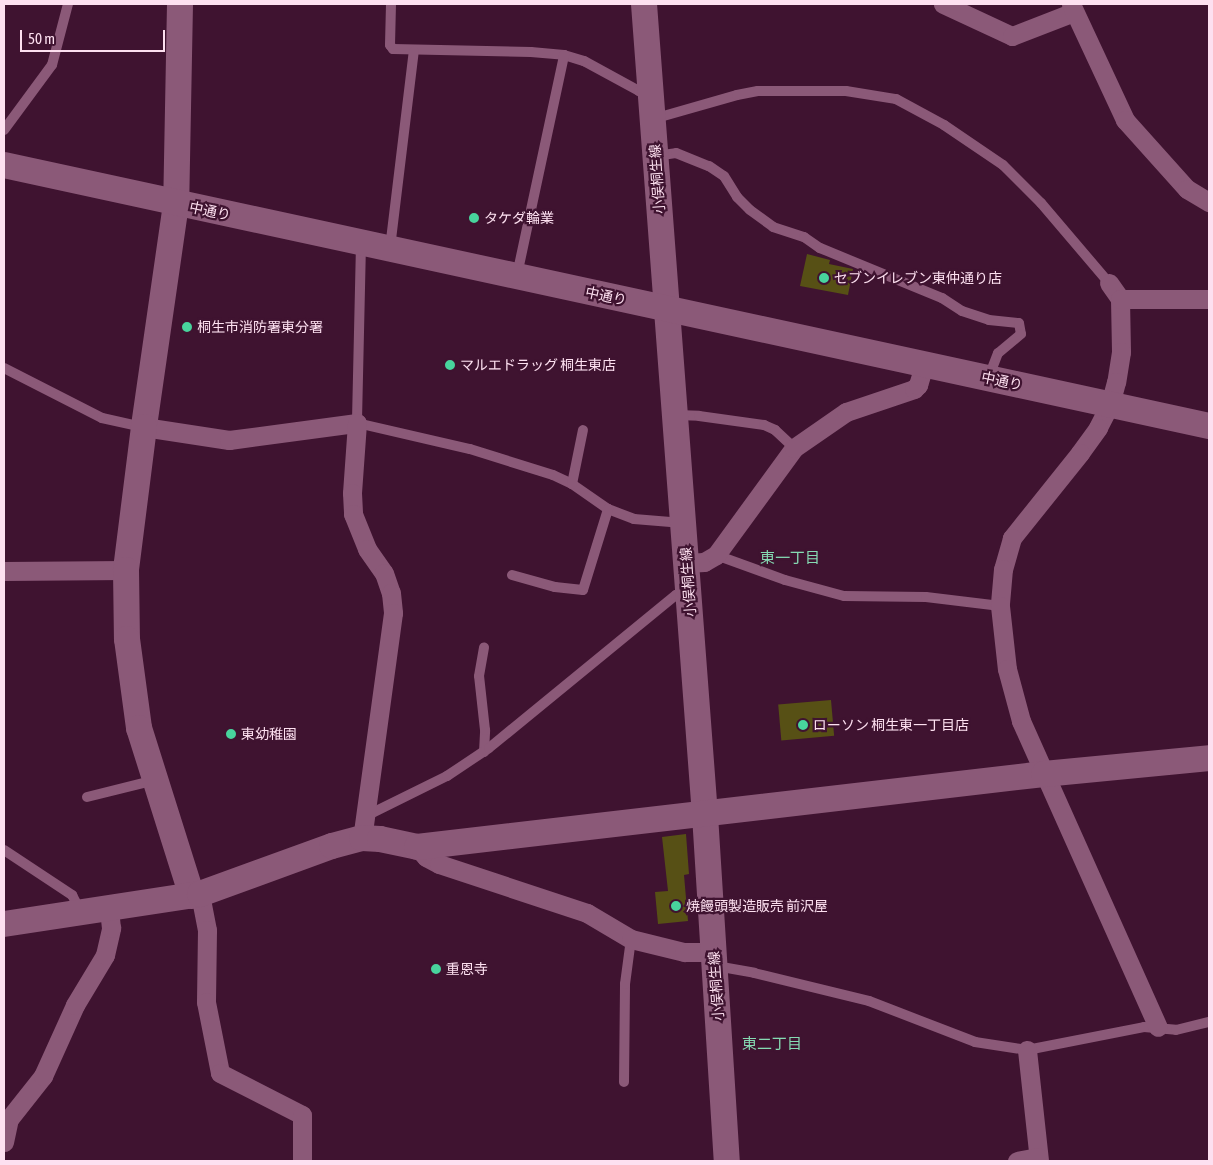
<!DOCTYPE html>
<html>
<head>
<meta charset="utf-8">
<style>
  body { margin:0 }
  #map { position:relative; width:1213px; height:1165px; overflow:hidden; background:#3f1330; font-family:"Asap Condensed","Noto Sans JP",sans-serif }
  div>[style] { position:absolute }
  .building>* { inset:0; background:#575015; transform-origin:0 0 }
  .lane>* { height:10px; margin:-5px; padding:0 5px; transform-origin:5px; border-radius:5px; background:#8b5978 }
  .street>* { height:19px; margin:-9.5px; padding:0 9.5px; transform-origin:9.5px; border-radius:9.5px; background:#8b5978 }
  .secondary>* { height:26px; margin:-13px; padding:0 13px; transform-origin:13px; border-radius:13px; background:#8b5978 }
  .dots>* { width:14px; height:14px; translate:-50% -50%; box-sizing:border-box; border:2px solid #3f1330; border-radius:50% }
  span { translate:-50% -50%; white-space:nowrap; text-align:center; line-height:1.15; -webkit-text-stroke:4.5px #3f1330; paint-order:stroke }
  .street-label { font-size:14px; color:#fde0f0 }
  .poi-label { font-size:14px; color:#fde0f0 }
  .left { translate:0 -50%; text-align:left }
  .neighbourhood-label { font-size:15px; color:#86dbb3 }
  .frame { position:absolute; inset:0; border:5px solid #fde0f0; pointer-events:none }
  .scale { position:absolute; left:20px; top:30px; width:145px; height:22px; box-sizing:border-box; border:2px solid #fde0f0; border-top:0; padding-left:6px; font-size:15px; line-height:18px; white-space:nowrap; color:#fde0f0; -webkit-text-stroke:4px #3f1330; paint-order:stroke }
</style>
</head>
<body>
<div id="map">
  <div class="building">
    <i style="clip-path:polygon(807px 254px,830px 260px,829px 264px,853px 269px,848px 295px,800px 286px)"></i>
    <i style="left:831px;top:700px;width:36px;height:53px;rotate:85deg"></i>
    <i style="clip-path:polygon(686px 834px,689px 874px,684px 875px,688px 921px,658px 924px,655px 892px,668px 891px,662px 837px)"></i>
  </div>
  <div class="lane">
    <i style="left:391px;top:4px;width:41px;rotate:91.4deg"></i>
    <i style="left:390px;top:45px;width:5px;rotate:53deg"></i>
    <i style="left:393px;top:49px;width:138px;rotate:1.2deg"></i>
    <i style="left:531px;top:52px;width:33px;rotate:5deg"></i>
    <i style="left:564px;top:55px;width:21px;rotate:17deg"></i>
    <i style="left:584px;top:61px;width:63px;rotate:28.6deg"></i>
    <i style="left:639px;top:91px;width:10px;rotate:6deg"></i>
    <i style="left:653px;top:119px;width:87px;rotate:-15.9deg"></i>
    <i style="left:737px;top:95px;width:21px;rotate:-11deg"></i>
    <i style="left:758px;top:91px;width:88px"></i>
    <i style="left:846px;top:91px;width:51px;rotate:9.1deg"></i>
    <i style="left:896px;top:99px;width:55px;rotate:28.4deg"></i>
    <i style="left:944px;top:125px;width:71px;rotate:34.1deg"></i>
    <i style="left:1003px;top:165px;width:54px;rotate:45deg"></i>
    <i style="left:1041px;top:203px;width:105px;rotate:49.6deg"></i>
    <i style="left:4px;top:130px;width:81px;rotate:-53.6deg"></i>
    <i style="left:52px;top:65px;width:63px;rotate:-75.3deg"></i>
    <i style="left:655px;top:156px;width:21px;rotate:-8deg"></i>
    <i style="left:676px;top:153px;width:35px;rotate:22deg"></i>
    <i style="left:709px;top:166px;width:18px;rotate:34deg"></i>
    <i style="left:724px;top:176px;width:25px;rotate:58deg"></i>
    <i style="left:737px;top:197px;width:18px;rotate:45deg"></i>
    <i style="left:750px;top:210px;width:29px;rotate:36deg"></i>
    <i style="left:773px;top:227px;width:33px;rotate:18deg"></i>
    <i style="left:804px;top:237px;width:19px;rotate:35deg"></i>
    <i style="left:820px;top:248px;width:132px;rotate:22.3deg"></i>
    <i style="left:942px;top:298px;width:24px;rotate:33deg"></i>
    <i style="left:962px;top:311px;width:28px;rotate:18deg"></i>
    <i style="left:989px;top:320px;width:30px;rotate:6deg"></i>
    <i style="left:1019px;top:323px;width:11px;rotate:80deg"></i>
    <i style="left:1021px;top:334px;width:30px;rotate:140deg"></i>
    <i style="left:998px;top:353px;width:26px;rotate:111deg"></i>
    <i style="left:361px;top:244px;width:179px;rotate:91.3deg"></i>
    <i style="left:357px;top:423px;width:116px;rotate:13deg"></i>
    <i style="left:470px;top:449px;width:87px;rotate:17.4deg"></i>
    <i style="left:553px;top:475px;width:21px;rotate:25deg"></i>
    <i style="left:572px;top:484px;width:44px;rotate:34.8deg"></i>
    <i style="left:608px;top:509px;width:28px;rotate:21deg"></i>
    <i style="left:634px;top:519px;width:49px;rotate:4.7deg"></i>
    <i style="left:390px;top:248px;width:198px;rotate:-83.1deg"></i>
    <i style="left:517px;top:275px;width:225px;rotate:-77.9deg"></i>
    <i style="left:4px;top:368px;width:110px;rotate:27deg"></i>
    <i style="left:102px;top:418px;width:42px;rotate:12.4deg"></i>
    <i style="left:676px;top:415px;width:23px;rotate:2deg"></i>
    <i style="left:699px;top:416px;width:66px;rotate:7.9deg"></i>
    <i style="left:764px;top:425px;width:12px;rotate:24deg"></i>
    <i style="left:775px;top:430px;width:26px;rotate:43deg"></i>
    <i style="left:572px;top:484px;width:55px;rotate:-78.5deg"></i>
    <i style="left:716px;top:555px;width:73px;rotate:19.9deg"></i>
    <i style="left:785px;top:580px;width:61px;rotate:15.2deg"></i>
    <i style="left:844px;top:596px;width:82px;rotate:0.7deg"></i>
    <i style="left:926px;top:597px;width:75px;rotate:6.9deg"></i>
    <i style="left:512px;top:575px;width:45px;rotate:15.6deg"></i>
    <i style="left:555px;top:587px;width:28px;rotate:6deg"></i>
    <i style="left:583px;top:590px;width:85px;rotate:-72.8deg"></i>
    <i style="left:484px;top:752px;width:22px;rotate:-87deg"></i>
    <i style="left:485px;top:730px;width:54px;rotate:-96.3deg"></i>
    <i style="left:479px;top:676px;width:29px;rotate:-80deg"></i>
    <i style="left:87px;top:797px;width:70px;rotate:-14deg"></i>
    <i style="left:366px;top:816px;width:90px;rotate:-26.3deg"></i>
    <i style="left:447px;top:776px;width:50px;rotate:-33.7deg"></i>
    <i style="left:489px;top:748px;width:242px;rotate:-39.3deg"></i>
    <i style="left:676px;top:595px;width:13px;rotate:-18deg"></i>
    <i style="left:4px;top:850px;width:82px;rotate:33.5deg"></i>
    <i style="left:72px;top:895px;width:19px;rotate:62deg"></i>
    <i style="left:716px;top:966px;width:39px;rotate:10deg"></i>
    <i style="left:754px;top:973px;width:118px;rotate:13.7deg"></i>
    <i style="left:869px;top:1001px;width:114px;rotate:21.1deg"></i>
    <i style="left:975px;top:1042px;width:53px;rotate:8.7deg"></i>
    <i style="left:1027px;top:1050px;width:119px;rotate:-11.1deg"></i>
    <i style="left:1144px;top:1027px;width:32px;rotate:5deg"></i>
    <i style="left:1176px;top:1030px;width:34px;rotate:-14deg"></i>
    <i style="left:624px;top:1082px;width:98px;rotate:-89.4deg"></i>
    <i style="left:625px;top:984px;width:45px;rotate:-82.4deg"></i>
  </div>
  <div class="street">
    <i style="left:943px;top:4px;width:76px;rotate:24.9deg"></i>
    <i style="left:1012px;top:36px;width:66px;rotate:-21.2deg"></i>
    <i style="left:1071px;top:4px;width:128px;rotate:65deg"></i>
    <i style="left:1125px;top:120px;width:93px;rotate:48.1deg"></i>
    <i style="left:1187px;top:189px;width:26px;rotate:31deg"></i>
    <i style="left:1109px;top:283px;width:19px;rotate:55deg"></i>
    <i style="left:1120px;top:299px;width:53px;rotate:88.9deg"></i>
    <i style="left:1121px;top:352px;width:30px;rotate:99deg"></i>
    <i style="left:1116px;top:382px;width:23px;rotate:105deg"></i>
    <i style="left:1110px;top:404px;width:27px;rotate:117deg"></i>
    <i style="left:1098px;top:428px;width:31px;rotate:126deg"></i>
    <i style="left:1080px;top:453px;width:109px;rotate:128.7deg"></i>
    <i style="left:1012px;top:538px;width:32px;rotate:106deg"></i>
    <i style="left:1003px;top:569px;width:37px;rotate:95deg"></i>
    <i style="left:1000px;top:606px;width:63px;rotate:83.7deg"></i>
    <i style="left:1007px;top:669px;width:54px;rotate:74.9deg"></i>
    <i style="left:1021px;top:721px;width:335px;rotate:65.9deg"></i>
    <i style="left:1120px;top:299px;width:89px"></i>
    <i style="left:144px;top:427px;width:86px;rotate:8.7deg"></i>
    <i style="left:229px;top:440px;width:129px;rotate:-7.6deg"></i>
    <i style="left:357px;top:423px;width:70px;rotate:94.1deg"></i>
    <i style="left:352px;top:493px;width:21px;rotate:87deg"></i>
    <i style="left:353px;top:514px;width:38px;rotate:68deg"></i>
    <i style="left:367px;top:549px;width:29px;rotate:55deg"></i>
    <i style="left:384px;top:573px;width:21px;rotate:71deg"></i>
    <i style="left:391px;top:593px;width:20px;rotate:84deg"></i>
    <i style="left:393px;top:613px;width:227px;rotate:97.8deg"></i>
    <i style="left:687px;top:563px;width:17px;rotate:-3deg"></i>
    <i style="left:704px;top:562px;width:14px;rotate:-30deg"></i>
    <i style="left:716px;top:555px;width:132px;rotate:-53.9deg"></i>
    <i style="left:794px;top:448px;width:63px;rotate:-34.7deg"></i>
    <i style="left:846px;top:412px;width:72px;rotate:-18.7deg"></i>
    <i style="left:914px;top:389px;width:6px;rotate:-45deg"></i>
    <i style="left:918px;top:385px;width:21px;rotate:-73deg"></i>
    <i style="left:4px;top:571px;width:122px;rotate:-0.5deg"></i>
    <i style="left:417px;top:847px;width:13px;rotate:48deg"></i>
    <i style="left:426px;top:857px;width:15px;rotate:28deg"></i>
    <i style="left:439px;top:864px;width:156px;rotate:18.3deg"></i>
    <i style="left:587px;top:913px;width:51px;rotate:30.6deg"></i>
    <i style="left:631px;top:939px;width:55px;rotate:13.8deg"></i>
    <i style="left:684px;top:952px;width:30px"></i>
    <i style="left:200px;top:894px;width:37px;rotate:79deg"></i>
    <i style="left:207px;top:930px;width:72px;rotate:90.8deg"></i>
    <i style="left:206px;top:1002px;width:72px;rotate:78.8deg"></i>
    <i style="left:220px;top:1073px;width:92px;rotate:27.1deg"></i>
    <i style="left:302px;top:1115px;width:46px;rotate:90deg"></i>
    <i style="left:1027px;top:1050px;width:112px;rotate:83.8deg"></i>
    <i style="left:4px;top:1142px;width:24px;rotate:-78deg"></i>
    <i style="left:9px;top:1119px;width:55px;rotate:-51.7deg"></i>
    <i style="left:43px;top:1076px;width:78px;rotate:-65.7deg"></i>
    <i style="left:75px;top:1005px;width:58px;rotate:-59deg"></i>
    <i style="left:105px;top:955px;width:28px;rotate:-77deg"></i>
    <i style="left:111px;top:928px;width:18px;rotate:-96deg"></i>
    <i style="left:1017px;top:1161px;width:21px;rotate:-11deg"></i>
  </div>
  <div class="secondary">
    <i style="left:180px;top:4px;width:200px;rotate:91.1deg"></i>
    <i style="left:176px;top:204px;width:225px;rotate:98.2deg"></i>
    <i style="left:144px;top:427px;width:144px;rotate:97.2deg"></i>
    <i style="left:126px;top:570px;width:69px;rotate:89.2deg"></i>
    <i style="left:127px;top:639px;width:90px;rotate:82.3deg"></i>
    <i style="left:139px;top:728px;width:176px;rotate:72.5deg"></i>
    <i style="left:644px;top:4px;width:813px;rotate:85.7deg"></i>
    <i style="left:705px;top:815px;width:347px;rotate:86.4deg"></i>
    <i style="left:4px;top:165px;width:1233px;rotate:12.22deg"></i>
    <i style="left:4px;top:924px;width:198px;rotate:-8.7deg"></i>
    <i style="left:200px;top:894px;width:140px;rotate:-20deg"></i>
    <i style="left:332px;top:846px;width:31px;rotate:-15deg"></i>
    <i style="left:362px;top:838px;width:18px;rotate:3deg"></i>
    <i style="left:380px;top:839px;width:38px;rotate:12deg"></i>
    <i style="left:417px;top:847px;width:631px;rotate:-6.64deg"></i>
    <i style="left:1044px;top:774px;width:166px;rotate:-5.5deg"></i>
  </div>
  <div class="dots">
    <i style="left:474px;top:218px;background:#48d49d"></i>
    <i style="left:824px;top:278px;background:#48d49d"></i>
    <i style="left:187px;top:327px;background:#48d49d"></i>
    <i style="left:450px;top:365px;background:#48d49d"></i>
    <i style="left:803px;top:725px;background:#48d49d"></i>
    <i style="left:231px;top:734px;background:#48d49d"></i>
    <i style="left:676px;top:906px;background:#48d49d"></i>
    <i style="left:436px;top:969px;background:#48d49d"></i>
  </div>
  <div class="street-label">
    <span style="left:657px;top:179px;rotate:-94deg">小俣桐生線</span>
    <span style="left:210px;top:211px;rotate:12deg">中通り</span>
    <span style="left:606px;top:296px;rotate:12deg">中通り</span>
    <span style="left:1002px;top:381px;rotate:12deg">中通り</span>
    <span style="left:688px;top:582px;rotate:-94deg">小俣桐生線</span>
    <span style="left:716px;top:986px;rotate:-94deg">小俣桐生線</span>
  </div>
  <div class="poi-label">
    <span class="left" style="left:484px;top:218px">タケダ輪業</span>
    <span class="left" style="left:834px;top:278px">セブンイレブン東仲通り店</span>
    <span class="left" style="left:197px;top:327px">桐生市消防署東分署</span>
    <span class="left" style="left:460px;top:365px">マルエドラッグ 桐生東店</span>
    <span class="left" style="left:813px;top:725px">ローソン 桐生東一丁目店</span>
    <span class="left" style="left:241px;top:734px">東幼稚園</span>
    <span class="left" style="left:686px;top:906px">焼饅頭製造販売 前沢屋</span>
    <span class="left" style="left:446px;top:969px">重恩寺</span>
  </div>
  <div class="neighbourhood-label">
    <span style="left:790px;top:558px">東一丁目</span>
    <span style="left:772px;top:1044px">東二丁目</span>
  </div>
  <div class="frame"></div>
  <div class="scale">50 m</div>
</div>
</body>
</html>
